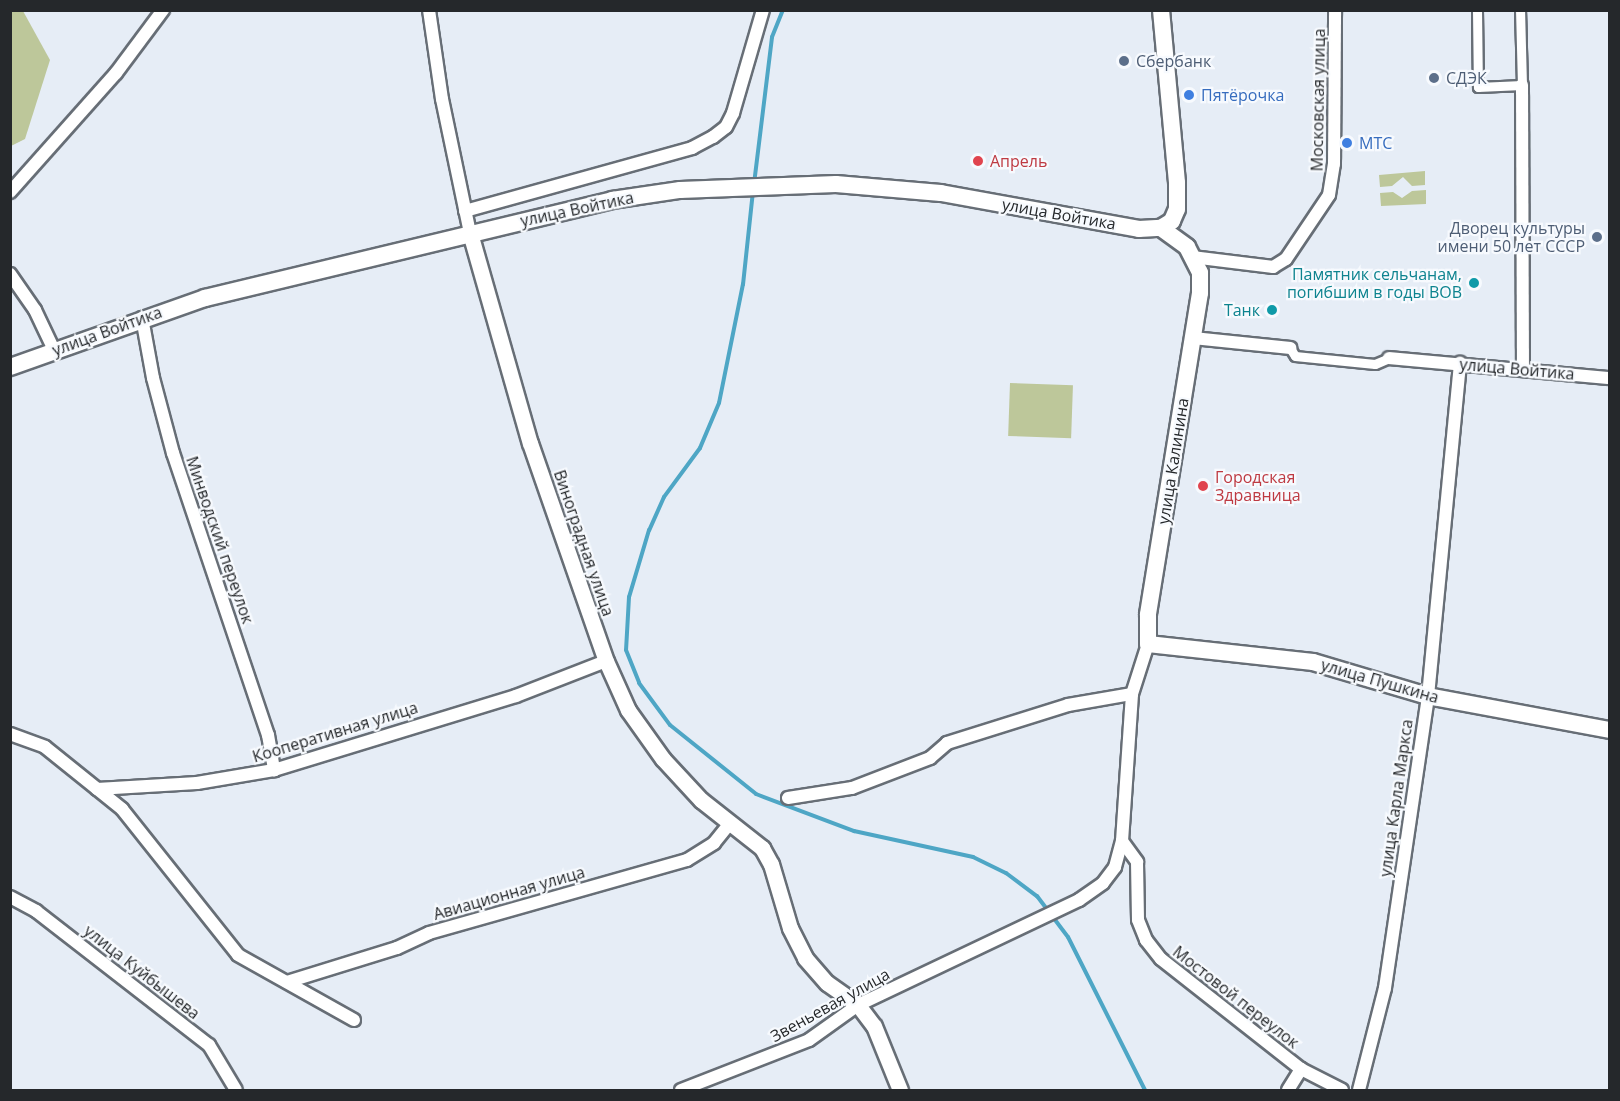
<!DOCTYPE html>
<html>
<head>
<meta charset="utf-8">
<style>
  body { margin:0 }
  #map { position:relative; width:1620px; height:1101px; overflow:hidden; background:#e6edf6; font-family:"Open Sans",sans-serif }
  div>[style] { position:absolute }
  .green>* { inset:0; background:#bdc79a; transform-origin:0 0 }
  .stream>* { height:4px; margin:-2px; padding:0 2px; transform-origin:2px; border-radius:2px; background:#4ea6c5 }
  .roads { filter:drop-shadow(2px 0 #676e76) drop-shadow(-2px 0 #676e76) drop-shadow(0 2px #676e76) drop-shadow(0 -2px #676e76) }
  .pedestrian>* { height:9px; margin:-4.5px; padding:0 4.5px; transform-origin:4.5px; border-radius:4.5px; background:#fff }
  .minor>* { height:12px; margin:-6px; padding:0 6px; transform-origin:6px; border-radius:6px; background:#fff }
  .tertiary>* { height:15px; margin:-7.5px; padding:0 7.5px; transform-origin:7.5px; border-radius:7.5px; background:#fff }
  .secondary>* { height:16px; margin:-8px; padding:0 8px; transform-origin:8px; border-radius:8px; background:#fff }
  .dots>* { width:16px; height:16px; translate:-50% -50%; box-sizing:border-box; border:3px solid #f7fafe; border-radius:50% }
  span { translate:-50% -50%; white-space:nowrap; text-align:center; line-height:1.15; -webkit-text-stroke:4.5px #f7fafe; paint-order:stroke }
  .service-label { font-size:16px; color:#4e5e75 }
  .left { translate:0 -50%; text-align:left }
  .right { translate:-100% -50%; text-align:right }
  .shop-label { font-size:16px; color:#366cbe }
  .street-label { font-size:16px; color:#25282b }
  .health-label { font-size:16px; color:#be3a42 }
  .culture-label { font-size:16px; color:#0d838f }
  .frame { position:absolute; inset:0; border:12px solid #25282b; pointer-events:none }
</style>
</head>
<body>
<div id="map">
  <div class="green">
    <i style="clip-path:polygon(11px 10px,23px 11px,50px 60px,25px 139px,11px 146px)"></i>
    <i style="clip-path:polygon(1425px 171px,1425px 185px,1412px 186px,1403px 177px,1392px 186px,1380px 187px,1379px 175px)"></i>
    <i style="clip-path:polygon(1426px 190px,1426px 204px,1381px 206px,1380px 193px,1393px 192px,1402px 198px,1412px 191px)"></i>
    <i style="left:1010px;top:383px;width:63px;height:53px;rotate:2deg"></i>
  </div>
  <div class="stream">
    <i style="left:754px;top:184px;width:148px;rotate:-83deg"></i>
    <i style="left:772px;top:37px;width:29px;rotate:-68deg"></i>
    <i style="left:753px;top:191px;width:94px;rotate:96.1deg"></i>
    <i style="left:743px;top:284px;width:121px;rotate:101.4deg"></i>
    <i style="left:719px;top:403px;width:49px;rotate:112.9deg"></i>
    <i style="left:700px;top:448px;width:61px;rotate:126.3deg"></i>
    <i style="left:664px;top:497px;width:36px;rotate:114deg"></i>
    <i style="left:649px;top:530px;width:70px;rotate:106.6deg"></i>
    <i style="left:629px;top:597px;width:53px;rotate:93.2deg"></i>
    <i style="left:626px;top:650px;width:35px;rotate:68deg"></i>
    <i style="left:639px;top:683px;width:52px;rotate:53.6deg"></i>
    <i style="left:670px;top:725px;width:110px;rotate:38.7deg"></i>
    <i style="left:756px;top:794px;width:105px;rotate:20.7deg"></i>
    <i style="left:854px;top:831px;width:122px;rotate:12.3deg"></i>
    <i style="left:973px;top:857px;width:37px;rotate:26deg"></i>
    <i style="left:1006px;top:873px;width:39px;rotate:37deg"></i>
    <i style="left:1037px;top:896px;width:51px;rotate:52.9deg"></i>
    <i style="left:1068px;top:937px;width:171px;rotate:63.3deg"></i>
  </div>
  <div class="roads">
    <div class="pedestrian">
      <i style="left:1477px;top:10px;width:77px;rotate:89.3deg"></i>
      <i style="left:1478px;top:87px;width:44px;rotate:-2.6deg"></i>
      <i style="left:1522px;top:85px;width:75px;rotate:-91.5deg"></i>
      <i style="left:1290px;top:348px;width:9px;rotate:58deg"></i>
      <i style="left:1295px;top:356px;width:80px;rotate:5.7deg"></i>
      <i style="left:1375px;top:364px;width:15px;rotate:-23deg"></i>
    </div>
    <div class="minor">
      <i style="left:429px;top:10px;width:90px;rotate:81.7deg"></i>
      <i style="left:442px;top:99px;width:137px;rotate:78.2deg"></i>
      <i style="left:1522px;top:85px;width:282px;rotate:89.8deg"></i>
      <i style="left:10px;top:192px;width:159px;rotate:-48.3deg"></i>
      <i style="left:116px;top:73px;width:79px;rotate:-53.3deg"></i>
      <i style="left:465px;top:211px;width:236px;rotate:-15.5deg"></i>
      <i style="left:692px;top:148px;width:24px;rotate:-28deg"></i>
      <i style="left:713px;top:137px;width:16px;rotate:-38deg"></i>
      <i style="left:726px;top:127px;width:16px;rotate:-63deg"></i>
      <i style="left:733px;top:113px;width:107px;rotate:-73.8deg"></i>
      <i style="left:1192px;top:257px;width:82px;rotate:7deg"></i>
      <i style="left:1273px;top:267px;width:15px;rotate:-32deg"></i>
      <i style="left:1286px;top:259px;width:77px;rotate:-56.1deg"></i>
      <i style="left:1329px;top:195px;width:31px;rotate:-81deg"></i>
      <i style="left:1334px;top:164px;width:154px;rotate:-89.6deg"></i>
      <i style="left:10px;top:274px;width:44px;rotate:55.2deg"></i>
      <i style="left:35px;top:310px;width:44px;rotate:64.6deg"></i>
      <i style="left:142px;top:318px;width:61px;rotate:79.6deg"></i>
      <i style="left:153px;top:378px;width:78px;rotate:75.1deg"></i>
      <i style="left:173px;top:453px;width:298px;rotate:71.4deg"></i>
      <i style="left:268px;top:735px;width:36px;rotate:80deg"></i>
      <i style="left:1193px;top:338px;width:98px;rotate:5.9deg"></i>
      <i style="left:1389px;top:358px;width:222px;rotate:5.2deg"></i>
      <i style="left:10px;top:734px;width:37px;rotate:20deg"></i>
      <i style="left:45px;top:747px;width:99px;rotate:38.8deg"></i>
      <i style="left:122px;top:809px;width:186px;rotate:51.5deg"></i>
      <i style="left:238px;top:955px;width:133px;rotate:29.3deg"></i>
      <i style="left:97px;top:789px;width:100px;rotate:-3.4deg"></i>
      <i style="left:197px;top:783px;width:78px;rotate:-9.6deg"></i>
      <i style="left:274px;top:770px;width:253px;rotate:-17deg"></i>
      <i style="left:516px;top:696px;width:97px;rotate:-21.3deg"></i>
      <i style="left:788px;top:798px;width:65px;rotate:-8.9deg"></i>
      <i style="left:852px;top:788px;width:84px;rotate:-21deg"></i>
      <i style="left:930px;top:758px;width:23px;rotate:-41deg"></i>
      <i style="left:947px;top:743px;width:127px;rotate:-17.4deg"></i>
      <i style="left:1068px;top:705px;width:65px;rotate:-9.8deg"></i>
      <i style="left:1122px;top:841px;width:26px;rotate:54deg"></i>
      <i style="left:1137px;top:862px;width:58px;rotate:89deg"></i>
      <i style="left:1138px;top:920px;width:22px;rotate:68deg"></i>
      <i style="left:1146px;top:940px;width:24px;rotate:52deg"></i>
      <i style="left:1161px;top:959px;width:178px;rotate:38.2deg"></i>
      <i style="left:1301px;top:1069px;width:46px;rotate:27.1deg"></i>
      <i style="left:10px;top:897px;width:30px;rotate:28deg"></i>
      <i style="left:36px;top:911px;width:219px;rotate:37.8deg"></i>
      <i style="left:209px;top:1045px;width:52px;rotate:59deg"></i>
      <i style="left:287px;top:982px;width:115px;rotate:-17.2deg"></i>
      <i style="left:397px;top:948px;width:35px;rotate:-25deg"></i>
      <i style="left:429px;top:933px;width:268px;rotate:-15.8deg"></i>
      <i style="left:687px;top:860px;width:32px;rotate:-32deg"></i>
      <i style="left:714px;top:843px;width:26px;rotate:-51deg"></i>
      <i style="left:681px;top:1090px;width:137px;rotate:-21.3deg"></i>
      <i style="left:809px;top:1040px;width:60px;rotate:-35.5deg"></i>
      <i style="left:858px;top:1005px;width:245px;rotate:-25.4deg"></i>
      <i style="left:1079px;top:900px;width:29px;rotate:-35deg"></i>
      <i style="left:1103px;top:883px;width:20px;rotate:-53deg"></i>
      <i style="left:1115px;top:867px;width:27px;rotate:-75deg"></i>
      <i style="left:1122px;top:841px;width:147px;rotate:-86.1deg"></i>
      <i style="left:1132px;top:694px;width:52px;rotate:-72.3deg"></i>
      <i style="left:1288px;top:1090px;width:25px;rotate:-58deg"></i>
      <i style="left:1359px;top:1090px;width:105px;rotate:-75.7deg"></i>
      <i style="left:1385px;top:988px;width:295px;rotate:-81.6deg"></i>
      <i style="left:1428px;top:696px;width:335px;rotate:-84.5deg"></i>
    </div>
    <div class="tertiary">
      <i style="left:470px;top:233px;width:218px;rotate:74.1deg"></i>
      <i style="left:530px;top:443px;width:231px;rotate:70.8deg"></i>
      <i style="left:606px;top:661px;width:54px;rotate:65.8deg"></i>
      <i style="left:628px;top:710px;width:60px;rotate:54.5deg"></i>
      <i style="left:663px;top:759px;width:56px;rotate:47.2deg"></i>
      <i style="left:701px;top:800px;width:78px;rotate:38.2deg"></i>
      <i style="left:762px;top:848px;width:18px;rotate:61deg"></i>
      <i style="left:771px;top:864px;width:67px;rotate:73.5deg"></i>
      <i style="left:790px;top:928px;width:34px;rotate:63deg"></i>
      <i style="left:805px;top:958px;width:33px;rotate:49deg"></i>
      <i style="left:827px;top:983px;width:38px;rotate:35deg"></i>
      <i style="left:858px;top:1005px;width:26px;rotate:53deg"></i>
      <i style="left:874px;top:1026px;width:69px;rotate:67.9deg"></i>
    </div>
    <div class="secondary">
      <i style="left:1161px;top:10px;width:174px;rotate:84.7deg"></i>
      <i style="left:1177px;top:183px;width:26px;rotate:90deg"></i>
      <i style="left:1177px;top:209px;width:13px;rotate:113deg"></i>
      <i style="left:1172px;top:221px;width:13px;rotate:148deg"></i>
      <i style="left:1161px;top:228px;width:32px;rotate:36deg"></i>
      <i style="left:1187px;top:247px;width:29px;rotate:63deg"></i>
      <i style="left:1200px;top:273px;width:20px;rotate:90deg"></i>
      <i style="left:1200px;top:293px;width:326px;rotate:99.2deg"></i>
      <i style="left:1148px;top:615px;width:29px;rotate:90deg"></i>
      <i style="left:1148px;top:644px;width:166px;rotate:6.2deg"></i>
      <i style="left:1313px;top:662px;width:120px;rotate:16.5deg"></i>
      <i style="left:1428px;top:696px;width:185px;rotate:10.6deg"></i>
      <i style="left:10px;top:367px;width:207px;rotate:-19.5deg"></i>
      <i style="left:205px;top:298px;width:419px;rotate:-13.5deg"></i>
      <i style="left:612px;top:200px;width:69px;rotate:-8.4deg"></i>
      <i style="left:680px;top:190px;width:156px;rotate:-2.2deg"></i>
      <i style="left:836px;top:184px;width:105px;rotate:4.9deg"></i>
      <i style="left:941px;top:193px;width:201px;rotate:10.3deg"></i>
      <i style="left:1139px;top:229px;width:22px;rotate:-3deg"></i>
    </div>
  </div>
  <div class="dots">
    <i style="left:1124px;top:61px;background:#5c6f8a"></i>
    <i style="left:1434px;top:78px;background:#5c6f8a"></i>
    <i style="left:1189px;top:95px;background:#3f7fe0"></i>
    <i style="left:1347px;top:143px;background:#3f7fe0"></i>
    <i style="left:978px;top:161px;background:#e0444e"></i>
    <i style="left:1597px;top:237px;background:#5c6f8a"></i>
    <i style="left:1474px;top:283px;background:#0f9aa8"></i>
    <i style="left:1272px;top:310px;background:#0f9aa8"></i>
    <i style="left:1203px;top:486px;background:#e0444e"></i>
  </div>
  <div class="service-label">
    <span class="left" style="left:1136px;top:61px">Сбербанк</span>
    <span class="left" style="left:1446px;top:78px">СДЭК</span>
    <span class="right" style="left:1585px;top:237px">Дворец культуры<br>имени 50 лет СССР</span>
  </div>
  <div class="shop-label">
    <span class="left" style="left:1201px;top:95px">Пятёрочка</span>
    <span class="left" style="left:1359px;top:143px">МТС</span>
  </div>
  <div class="street-label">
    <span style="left:1318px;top:100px;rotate:-89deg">Московская улица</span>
    <span style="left:577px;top:209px;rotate:-12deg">улица Войтика</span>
    <span style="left:1059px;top:214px;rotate:10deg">улица Войтика</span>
    <span style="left:107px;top:331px;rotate:-20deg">улица Войтика</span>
    <span style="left:1517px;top:369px;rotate:5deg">улица Войтика</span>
    <span style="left:1173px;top:461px;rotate:-81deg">улица Калинина</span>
    <span style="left:220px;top:540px;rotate:71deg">Минводский переулок</span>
    <span style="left:584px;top:543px;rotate:71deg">Виноградная улица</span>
    <span style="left:1380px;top:681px;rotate:16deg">улица Пушкина</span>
    <span style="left:335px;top:732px;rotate:-17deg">Кооперативная улица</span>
    <span style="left:1396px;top:798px;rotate:-82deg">улица Карла Маркса</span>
    <span style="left:509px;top:893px;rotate:-16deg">Авиационная улица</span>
    <span style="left:142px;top:972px;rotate:38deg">улица Куйбышева</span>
    <span style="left:1236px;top:997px;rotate:38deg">Мостовой переулок</span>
    <span style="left:830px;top:1005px;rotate:-29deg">Звеньевая улица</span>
  </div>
  <div class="health-label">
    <span class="left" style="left:990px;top:161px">Апрель</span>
    <span class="left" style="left:1215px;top:486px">Городская<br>Здравница</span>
  </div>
  <div class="culture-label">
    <span class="right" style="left:1462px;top:283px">Памятник сельчанам,<br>погибшим в годы ВОВ</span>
    <span class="right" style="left:1260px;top:310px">Танк</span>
  </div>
  <div class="frame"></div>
</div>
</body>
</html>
